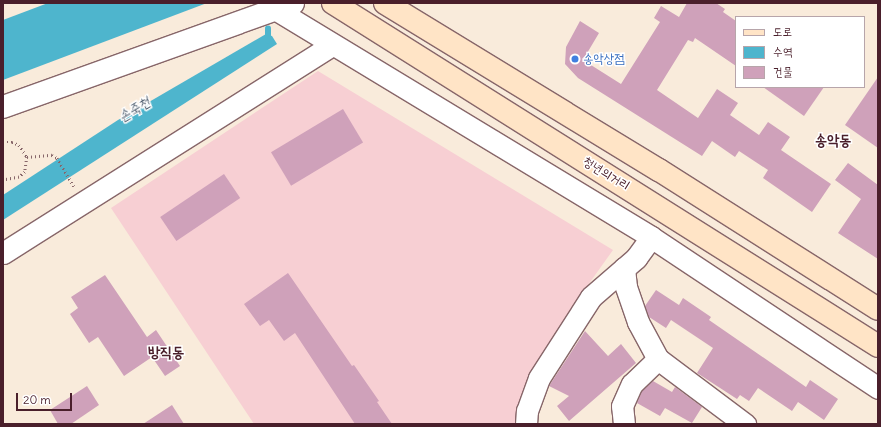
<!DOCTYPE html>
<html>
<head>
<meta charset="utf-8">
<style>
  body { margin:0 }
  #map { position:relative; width:881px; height:427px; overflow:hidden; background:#f9ebdb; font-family:Delius,"Poor Story",sans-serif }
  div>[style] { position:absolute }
  .built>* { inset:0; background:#f7cfd3 }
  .water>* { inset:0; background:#4eb5cd }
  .stream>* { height:5.5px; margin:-2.75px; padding:0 2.75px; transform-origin:2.75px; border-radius:2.75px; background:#4eb5cd }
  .building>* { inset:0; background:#cfa1ba; transform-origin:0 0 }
  .path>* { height:2.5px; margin-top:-1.25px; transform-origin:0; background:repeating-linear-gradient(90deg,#876669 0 1px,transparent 0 4px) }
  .roads { filter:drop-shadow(1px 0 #876669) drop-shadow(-1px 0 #876669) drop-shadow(0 1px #876669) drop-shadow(0 -1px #876669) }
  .minor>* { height:21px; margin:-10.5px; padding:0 10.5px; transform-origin:10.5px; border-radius:10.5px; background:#fff }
  .tertiary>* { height:22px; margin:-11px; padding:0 11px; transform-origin:11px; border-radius:11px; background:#fff }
  .secondary>* { height:22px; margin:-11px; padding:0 11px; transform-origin:11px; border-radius:11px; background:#ffe4c6 }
  .dots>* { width:11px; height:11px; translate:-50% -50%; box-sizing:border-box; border:2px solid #fff; border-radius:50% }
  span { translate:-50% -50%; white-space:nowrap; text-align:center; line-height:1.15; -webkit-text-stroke:3px #fff; paint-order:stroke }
  .shop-label { font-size:13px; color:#366cbe }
  .left { translate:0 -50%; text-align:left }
  .street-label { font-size:13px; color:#4a1f2b }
  .water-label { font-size:14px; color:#4c5b6c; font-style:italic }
  .quarter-label { font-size:15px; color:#4a1f2b; font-weight:700 }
  .frame { position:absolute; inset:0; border:4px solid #4a1f2b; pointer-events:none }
  .legend { position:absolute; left:735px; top:16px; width:130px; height:72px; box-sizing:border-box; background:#fff; border:1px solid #b7a5aa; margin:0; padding:5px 7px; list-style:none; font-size:12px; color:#4a1f2b }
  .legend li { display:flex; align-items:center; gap:8px; height:20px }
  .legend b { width:20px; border:1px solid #b7a5aa }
  .scale { position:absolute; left:16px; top:393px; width:56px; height:18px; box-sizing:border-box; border:2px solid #4a1f2b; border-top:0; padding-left:5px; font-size:12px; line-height:14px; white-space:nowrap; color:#4a1f2b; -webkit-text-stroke:3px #fff; paint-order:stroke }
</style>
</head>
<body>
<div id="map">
  <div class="built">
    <i style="clip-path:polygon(318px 71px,613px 250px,583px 292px,518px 424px,254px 424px,111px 208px)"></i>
  </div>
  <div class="water">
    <i style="clip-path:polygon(48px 3px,207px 3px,3px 80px,3px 20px)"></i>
    <i style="clip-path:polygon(266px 34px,272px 36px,277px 44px,3px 220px,3px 195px,118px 120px)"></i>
  </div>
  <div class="stream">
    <i style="left:268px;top:41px;width:12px;rotate:-90deg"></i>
  </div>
  <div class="building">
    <i style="clip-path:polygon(687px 3px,716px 3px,725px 9px,723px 12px,736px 21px,736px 66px,695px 38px,693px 42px,688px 40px,657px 90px,698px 118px,717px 89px,738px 103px,730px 115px,759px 135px,768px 122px,790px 137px,781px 150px,831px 184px,812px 212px,763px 178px,768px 170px,739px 151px,735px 157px,712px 141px,702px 156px,578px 78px,565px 64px,566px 47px,580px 21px,599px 33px,583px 60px,621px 84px,660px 22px,654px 18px,661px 6px,679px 17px)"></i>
    <i style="clip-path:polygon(878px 77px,878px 148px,845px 125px)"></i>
    <i style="clip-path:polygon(763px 87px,824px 87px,804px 116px)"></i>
    <i style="left:343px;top:109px;width:39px;height:84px;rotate:59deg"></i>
    <i style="clip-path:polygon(848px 163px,878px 185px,878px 259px,838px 233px,861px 199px,835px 180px)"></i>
    <i style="left:224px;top:174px;width:29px;height:77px;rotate:56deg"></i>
    <i style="clip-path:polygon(288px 273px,352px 366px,354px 365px,379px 401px,377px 402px,392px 424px,355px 424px,295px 333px,284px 341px,269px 320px,260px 326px,244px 304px)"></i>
    <i style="clip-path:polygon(105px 275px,147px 337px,156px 330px,180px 366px,165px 376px,152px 357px,124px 376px,98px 337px,89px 343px,70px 314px,78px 308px,71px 297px)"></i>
    <i style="clip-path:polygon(656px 290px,679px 305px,683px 298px,711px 317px,709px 320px,806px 387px,810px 380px,838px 399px,824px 420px,798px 402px,792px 411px,758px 388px,749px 401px,740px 395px,737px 399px,697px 373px,713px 348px,671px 320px,666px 328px,649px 317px,645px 306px)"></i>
    <i style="clip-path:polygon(585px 331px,608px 356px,621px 344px,636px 363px,569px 421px,557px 406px,569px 396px,549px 386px)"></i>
    <i style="clip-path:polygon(653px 381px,672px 392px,675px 387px,702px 407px,692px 423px,665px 408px,660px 416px,637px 403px,642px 391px)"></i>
    <i style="clip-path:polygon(87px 386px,99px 405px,71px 424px,58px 424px,50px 410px)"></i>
    <i style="clip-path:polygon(172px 405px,184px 424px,143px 424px)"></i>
  </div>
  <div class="path">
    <i style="left:3px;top:142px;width:9px"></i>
    <i style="left:12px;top:142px;width:8px;rotate:23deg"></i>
    <i style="left:19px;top:145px;width:14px;rotate:56deg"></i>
    <i style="left:27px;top:157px;width:15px;rotate:98deg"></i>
    <i style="left:25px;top:172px;width:8px;rotate:140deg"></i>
    <i style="left:19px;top:177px;width:16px;rotate:169deg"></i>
    <i style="left:27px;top:157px;width:25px;rotate:-5deg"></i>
    <i style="left:52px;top:155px;width:6px;rotate:31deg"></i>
    <i style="left:57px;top:158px;width:33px;rotate:59deg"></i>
  </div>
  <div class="roads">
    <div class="minor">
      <i style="left:275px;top:9px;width:440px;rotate:31.2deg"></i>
      <i style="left:3px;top:253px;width:389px;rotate:-32.3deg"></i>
      <i style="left:624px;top:268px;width:19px;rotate:84deg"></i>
      <i style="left:626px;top:287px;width:37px;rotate:71deg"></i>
      <i style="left:638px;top:322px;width:42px;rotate:61.6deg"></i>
      <i style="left:658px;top:359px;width:109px;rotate:36.8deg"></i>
      <i style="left:526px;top:424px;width:13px;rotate:-86deg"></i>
      <i style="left:527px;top:411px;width:35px;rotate:-70deg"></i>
      <i style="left:539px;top:378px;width:96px;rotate:-57.3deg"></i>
      <i style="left:591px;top:297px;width:60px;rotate:-40.9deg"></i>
      <i style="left:636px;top:258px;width:26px;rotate:-54deg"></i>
      <i style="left:651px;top:237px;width:273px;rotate:33.6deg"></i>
      <i style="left:624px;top:424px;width:18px;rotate:-96deg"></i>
      <i style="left:622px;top:406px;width:24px;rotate:-66deg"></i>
      <i style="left:632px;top:384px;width:36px;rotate:-44deg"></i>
    </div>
    <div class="tertiary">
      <i style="left:3px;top:107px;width:308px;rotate:-19.7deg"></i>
    </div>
    <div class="secondary">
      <i style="left:333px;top:3px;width:644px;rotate:32.18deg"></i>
      <i style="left:385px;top:3px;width:321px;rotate:31.4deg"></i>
      <i style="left:659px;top:170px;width:259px;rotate:32.4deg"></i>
    </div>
  </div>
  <div class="dots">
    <i style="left:575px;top:59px;background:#3f7fe0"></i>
  </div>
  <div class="shop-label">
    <span class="left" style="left:583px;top:59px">송악상점</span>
  </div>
  <div class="street-label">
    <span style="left:606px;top:174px;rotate:32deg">청년의거리</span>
  </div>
  <div class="water-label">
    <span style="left:134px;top:109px;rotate:-31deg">손죽천</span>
  </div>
  <div class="quarter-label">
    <span style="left:833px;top:140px">송악동</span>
    <span style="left:166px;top:352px">방직동</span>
  </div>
  <div class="frame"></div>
  <ul class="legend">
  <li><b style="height:5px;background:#ffe4c6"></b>도로</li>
  <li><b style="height:11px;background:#4eb5cd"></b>수역</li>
  <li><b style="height:11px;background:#cfa1ba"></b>건물</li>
  </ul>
  <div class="scale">20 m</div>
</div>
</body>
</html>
